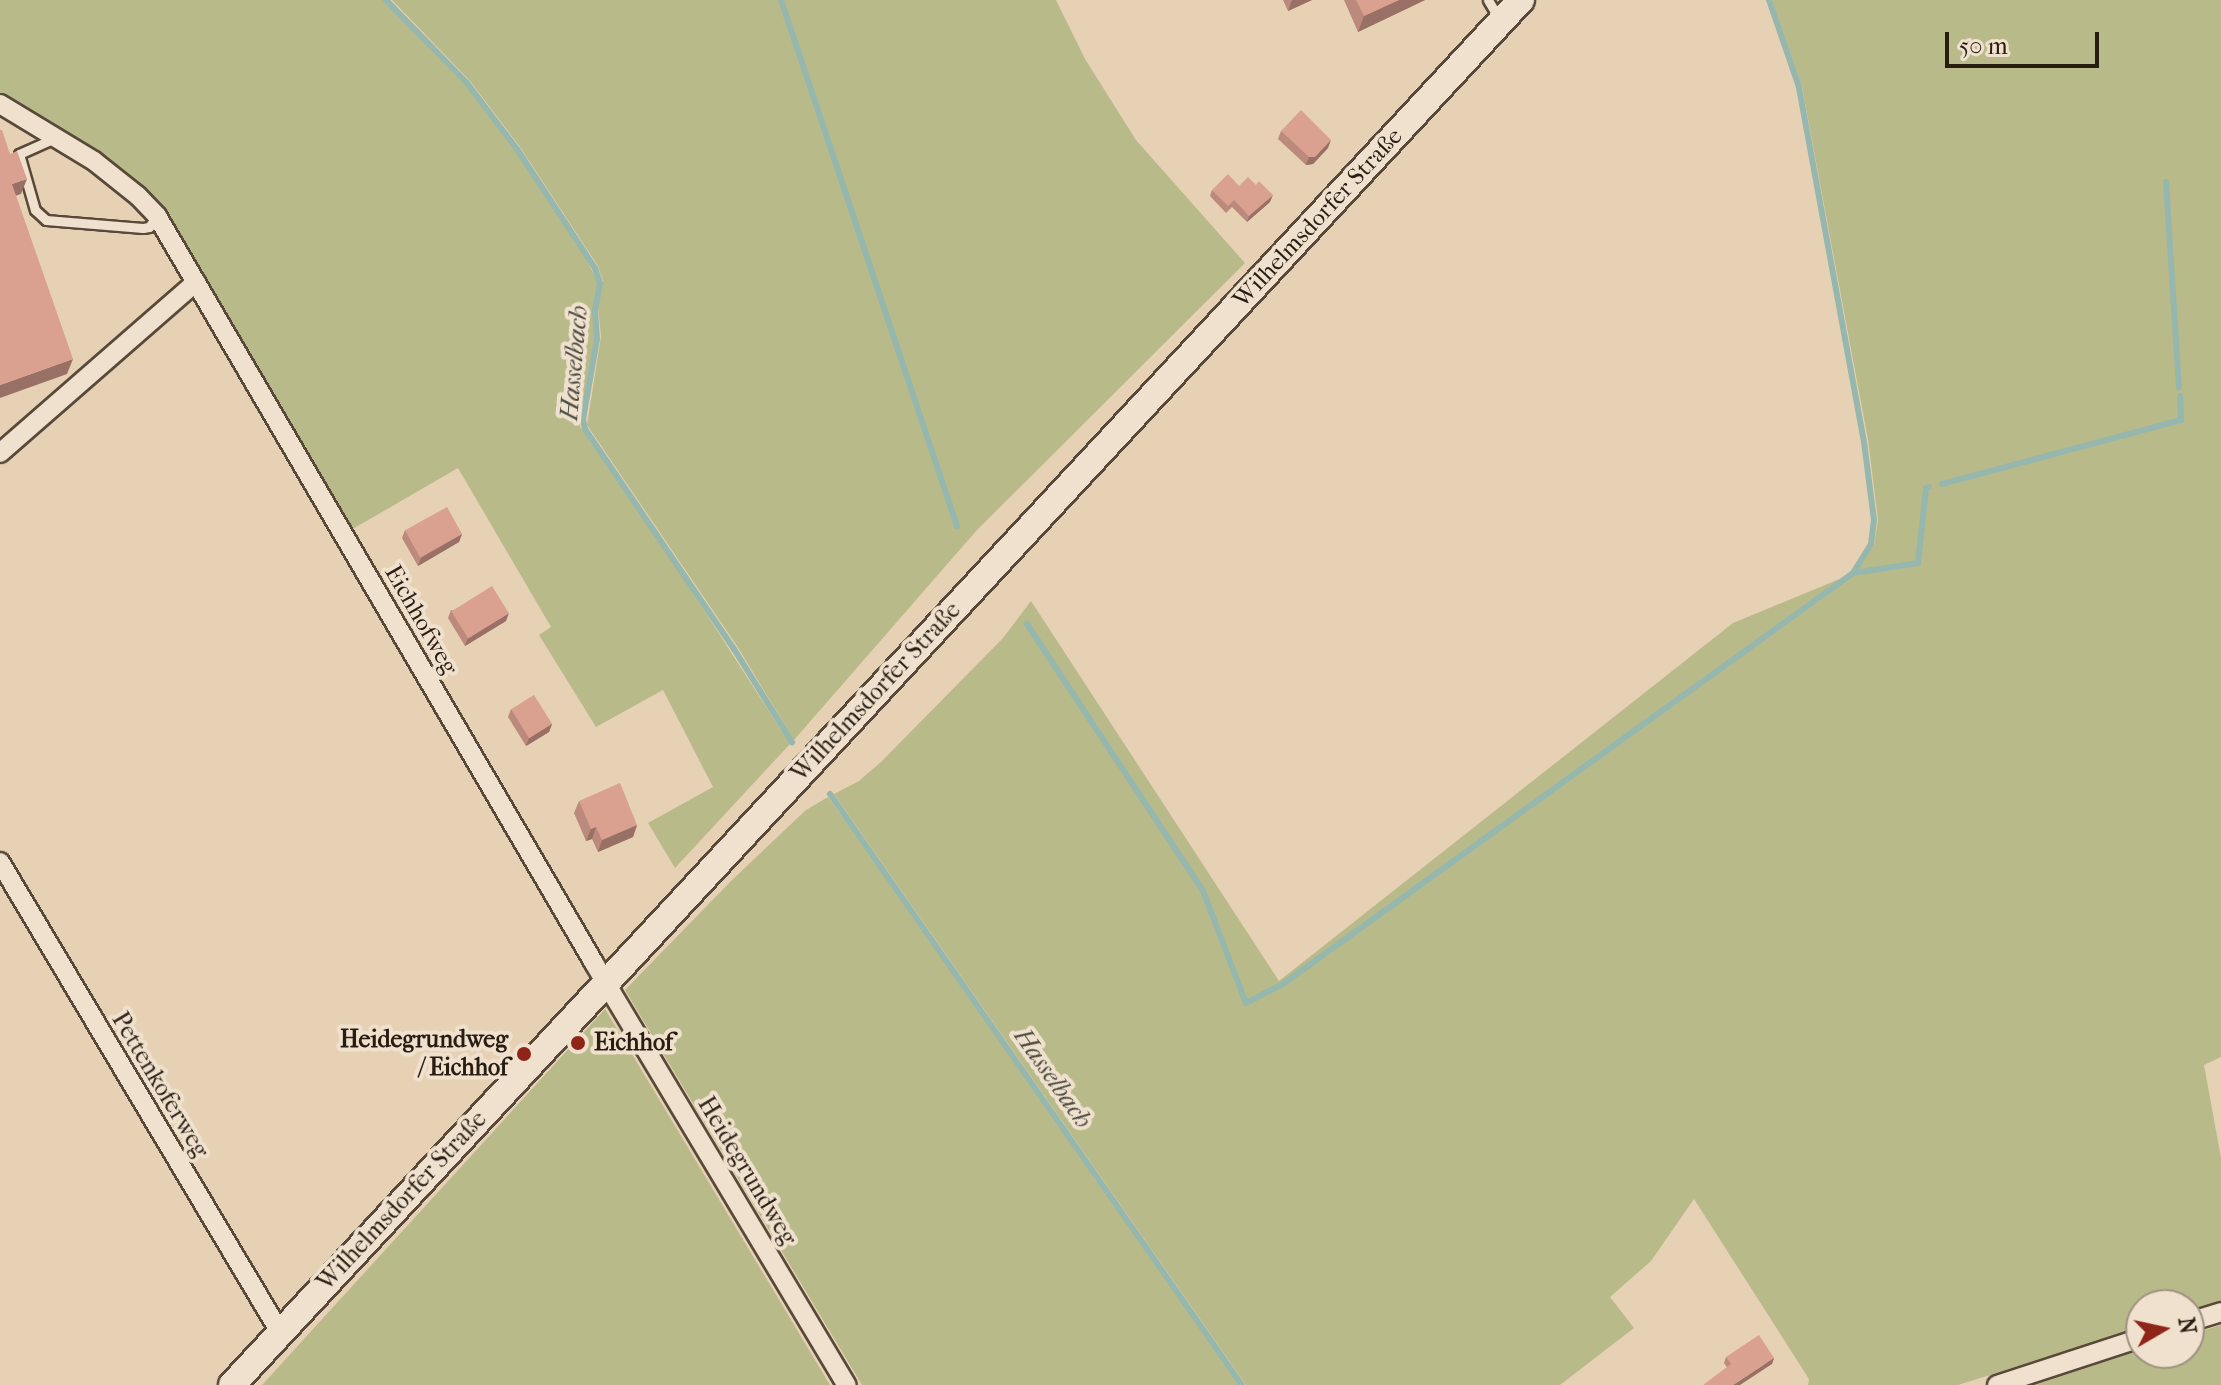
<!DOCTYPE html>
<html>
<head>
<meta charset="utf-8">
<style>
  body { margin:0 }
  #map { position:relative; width:2221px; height:1385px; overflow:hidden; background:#e6d1b4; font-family:"IM FELL French Canon",serif }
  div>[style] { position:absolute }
  .green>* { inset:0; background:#b9ba8a }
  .stream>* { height:6px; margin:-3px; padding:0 3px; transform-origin:3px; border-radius:3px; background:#96b7ad }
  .roads { filter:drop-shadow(2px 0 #58493a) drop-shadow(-2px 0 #58493a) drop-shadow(0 2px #58493a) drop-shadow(0 -2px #58493a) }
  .lane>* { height:9px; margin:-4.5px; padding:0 4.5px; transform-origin:4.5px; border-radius:4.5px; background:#efe1ce }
  .street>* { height:18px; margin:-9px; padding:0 9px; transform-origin:9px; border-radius:9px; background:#efe1ce }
  .secondary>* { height:26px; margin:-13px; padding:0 13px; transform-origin:13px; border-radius:13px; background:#efe1ce }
  .wall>* { inset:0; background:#bb8a7c }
  .shaded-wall>* { inset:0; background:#997065 }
  .building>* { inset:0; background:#daa090; transform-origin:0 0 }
  .dots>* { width:22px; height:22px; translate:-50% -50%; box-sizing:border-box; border:4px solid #efe1ce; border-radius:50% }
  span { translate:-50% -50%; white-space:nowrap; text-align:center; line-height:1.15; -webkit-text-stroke:8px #efe1ce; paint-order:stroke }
  .street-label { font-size:24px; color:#291c11 }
  .poi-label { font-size:24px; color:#291c11; font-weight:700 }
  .right { translate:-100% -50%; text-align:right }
  .left { translate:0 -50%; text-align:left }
  .water-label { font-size:26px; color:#4a4a40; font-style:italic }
  .north { position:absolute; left:2125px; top:1289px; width:80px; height:80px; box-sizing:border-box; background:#efe1ce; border:2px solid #a09282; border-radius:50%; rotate:81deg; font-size:22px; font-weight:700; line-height:32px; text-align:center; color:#291c11 }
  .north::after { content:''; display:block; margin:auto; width:28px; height:36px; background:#8f2418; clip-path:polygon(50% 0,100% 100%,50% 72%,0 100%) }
  .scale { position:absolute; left:1945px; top:32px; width:154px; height:36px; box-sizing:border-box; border:4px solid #291c11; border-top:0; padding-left:10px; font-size:24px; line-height:28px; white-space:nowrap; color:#291c11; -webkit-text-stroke:6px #efe1ce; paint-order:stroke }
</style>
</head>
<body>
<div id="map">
  <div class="green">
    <i style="clip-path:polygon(0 0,384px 0,466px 84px,516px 149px,579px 245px,599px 284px,593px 309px,595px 338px,580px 427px,611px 466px,790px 744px,675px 868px,648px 823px,713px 787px,663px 690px,596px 727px,539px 635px,551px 627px,458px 468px,351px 530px,161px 207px,97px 153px,0 94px)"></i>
    <i style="clip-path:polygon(392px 0,1056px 0,1085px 59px,1136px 140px,1245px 263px,977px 530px,794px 740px,737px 646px,587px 425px,601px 336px,598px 307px,603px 281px,598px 266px,520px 147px,470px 81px)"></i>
    <i style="clip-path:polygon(1772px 0,2221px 0,2221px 1057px,2204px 1065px,2221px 1158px,2221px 1302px,2189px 1313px,2189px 1305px,2141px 1305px,2141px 1328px,1958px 1385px,1808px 1385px,1809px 1379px,1694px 1199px,1651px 1261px,1610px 1297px,1634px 1328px,1560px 1385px,1246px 1385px,834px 794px,859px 781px,881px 762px,1003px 638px,1031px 601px,1279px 981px,1733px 623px,1854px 573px,1874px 545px,1878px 520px,1868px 440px,1802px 87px)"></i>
    <i style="clip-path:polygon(828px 797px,935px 945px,1240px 1385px,862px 1385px,625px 990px,732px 880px,806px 810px)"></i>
    <i style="clip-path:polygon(605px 1009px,830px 1385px,262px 1385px)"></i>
    <i style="clip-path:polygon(2221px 1325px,2221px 1385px,2030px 1385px,2141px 1350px,2141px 1353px,2189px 1353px,2189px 1335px)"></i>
  </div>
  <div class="stream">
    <i style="left:386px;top:0;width:116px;rotate:45.7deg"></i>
    <i style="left:467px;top:83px;width:83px;rotate:52.9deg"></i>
    <i style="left:517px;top:149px;width:142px;rotate:56.8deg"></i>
    <i style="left:595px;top:268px;width:16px;rotate:72deg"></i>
    <i style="left:600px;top:283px;width:27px;rotate:100deg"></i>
    <i style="left:595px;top:310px;width:29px;rotate:86deg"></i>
    <i style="left:597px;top:339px;width:81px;rotate:99.9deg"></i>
    <i style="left:583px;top:419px;width:10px;rotate:79deg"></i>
    <i style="left:585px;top:429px;width:266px;rotate:55.9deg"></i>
    <i style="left:734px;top:649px;width:110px;rotate:58.1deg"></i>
    <i style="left:781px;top:0;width:555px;rotate:71.5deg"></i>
    <i style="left:2166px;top:182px;width:206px;rotate:86.4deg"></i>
    <i style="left:1942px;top:484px;width:247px;rotate:-15deg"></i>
    <i style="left:2181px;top:420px;width:24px;rotate:-92deg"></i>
    <i style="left:1853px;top:573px;width:66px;rotate:-8.7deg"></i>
    <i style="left:1918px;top:563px;width:75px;rotate:-83.9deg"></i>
    <i style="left:1926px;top:488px;width:3px;rotate:-18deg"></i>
    <i style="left:1027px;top:624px;width:320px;rotate:56.6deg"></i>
    <i style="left:1203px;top:891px;width:120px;rotate:69deg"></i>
    <i style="left:1246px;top:1003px;width:42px;rotate:-27.2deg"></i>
    <i style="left:1283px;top:984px;width:703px;rotate:-35.79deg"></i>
    <i style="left:1853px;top:573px;width:34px;rotate:-58deg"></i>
    <i style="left:1871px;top:544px;width:24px;rotate:-83deg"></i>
    <i style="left:1874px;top:520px;width:79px;rotate:-97.3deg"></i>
    <i style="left:1864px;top:442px;width:361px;rotate:-100.4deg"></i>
    <i style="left:1799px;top:87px;width:92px;rotate:-109deg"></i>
    <i style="left:830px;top:794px;width:720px;rotate:55.12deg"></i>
  </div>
  <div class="roads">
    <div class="lane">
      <i style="left:1488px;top:0;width:21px;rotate:59deg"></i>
      <i style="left:55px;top:138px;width:39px;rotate:156deg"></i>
      <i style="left:19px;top:154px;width:58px;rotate:74.1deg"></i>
      <i style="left:35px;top:210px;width:15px;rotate:42deg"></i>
      <i style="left:46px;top:220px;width:97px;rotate:4.7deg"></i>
      <i style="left:143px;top:228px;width:6px;rotate:-9deg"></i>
      <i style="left:149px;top:227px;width:14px;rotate:-54deg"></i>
    </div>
    <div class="street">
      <i style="left:0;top:104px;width:110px;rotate:31.2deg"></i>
      <i style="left:94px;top:161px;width:56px;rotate:38.5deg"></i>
      <i style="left:138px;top:196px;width:28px;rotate:46deg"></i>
      <i style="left:157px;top:216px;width:865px;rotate:59.67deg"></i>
      <i style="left:594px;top:963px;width:492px;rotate:59.1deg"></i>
      <i style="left:0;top:453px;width:260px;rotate:-41.1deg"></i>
      <i style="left:0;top:862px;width:547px;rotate:59.22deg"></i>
      <i style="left:2189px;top:1322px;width:34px;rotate:-17deg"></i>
      <i style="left:1997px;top:1385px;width:151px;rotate:-18.1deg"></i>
    </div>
    <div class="secondary">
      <i style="left:232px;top:1385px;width:1892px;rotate:-47.06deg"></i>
    </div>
  </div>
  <div class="wall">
    <i style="clip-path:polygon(1283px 0,1312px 0,1288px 11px)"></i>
    <i style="clip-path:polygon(1344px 0,1425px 0,1358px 32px)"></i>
    <i style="clip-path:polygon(1281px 131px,1328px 148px,1313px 164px,1306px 165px,1278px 139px)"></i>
    <i style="clip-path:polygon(1239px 186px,1270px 202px,1247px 222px,1232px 207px,1226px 213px,1210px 196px,1212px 190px)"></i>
    <i style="clip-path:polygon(405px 530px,462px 534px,459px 542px,418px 566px,402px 538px)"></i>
    <i style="clip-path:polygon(451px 610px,506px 621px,465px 646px,448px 618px)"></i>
    <i style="clip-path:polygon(511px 709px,552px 724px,549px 732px,526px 746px,508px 717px)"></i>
    <i style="clip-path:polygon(579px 801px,637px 825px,633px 837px,598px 852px,592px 839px,586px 841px,574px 813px)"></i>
    <i style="clip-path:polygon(1726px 1357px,1774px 1358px,1772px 1364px,1727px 1367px,1724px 1363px)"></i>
  </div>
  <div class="shaded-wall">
    <i style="clip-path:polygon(1292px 0,1312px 0,1288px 11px)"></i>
    <i style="clip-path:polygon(1399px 0,1425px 0,1358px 32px,1364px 16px)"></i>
    <i style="clip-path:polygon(1331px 140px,1328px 148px,1313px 164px,1306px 165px,1309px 157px)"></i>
    <i style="clip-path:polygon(27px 179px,21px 194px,6px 199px,12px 184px)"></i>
    <i style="clip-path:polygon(1273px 195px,1270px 202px,1247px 222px,1249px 216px)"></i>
    <i style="clip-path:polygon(73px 359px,67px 374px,0 398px,0 385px)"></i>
    <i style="clip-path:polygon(462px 534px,459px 542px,418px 566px,421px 558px)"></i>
    <i style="clip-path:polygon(509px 613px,506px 621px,465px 646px,468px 638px)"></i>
    <i style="clip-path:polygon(552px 724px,549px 732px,526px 746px,529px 738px)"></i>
    <i style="clip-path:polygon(637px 825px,633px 837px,598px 852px,602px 840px)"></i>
    <i style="clip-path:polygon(596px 827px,592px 839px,586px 841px,591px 829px)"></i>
    <i style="clip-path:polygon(1774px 1358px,1772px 1364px,1740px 1385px,1733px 1385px)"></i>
  </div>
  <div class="building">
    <i style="clip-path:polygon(1356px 0,1399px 0,1364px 16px)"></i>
    <i style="clip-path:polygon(1301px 110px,1331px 140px,1315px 157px,1309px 157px,1281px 131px)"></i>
    <i style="clip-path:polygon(0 130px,2px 130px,10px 154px,17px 151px,27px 179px,12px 184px,73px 359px,0 385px)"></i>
    <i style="clip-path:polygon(1228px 174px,1239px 186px,1248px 177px,1256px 185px,1259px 181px,1273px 195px,1249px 216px,1234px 200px,1228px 206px,1212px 190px)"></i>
    <i style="left:447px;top:507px;width:31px;height:48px;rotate:61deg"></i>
    <i style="left:492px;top:586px;width:32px;height:48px;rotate:58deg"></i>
    <i style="left:534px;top:695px;width:34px;height:27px;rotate:58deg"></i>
    <i style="clip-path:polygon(620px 783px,637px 825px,602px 840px,596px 827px,591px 829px,579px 801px)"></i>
    <i style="clip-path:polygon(1759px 1335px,1774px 1358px,1733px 1385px,1703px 1385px,1731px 1364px,1726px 1357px)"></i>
  </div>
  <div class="dots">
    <i style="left:578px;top:1043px;background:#8f2418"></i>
    <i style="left:524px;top:1054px;background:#8f2418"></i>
  </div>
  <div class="street-label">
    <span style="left:1318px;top:218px;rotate:-47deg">Wilhelmsdorfer Straße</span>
    <span style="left:421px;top:620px;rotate:60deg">Eichhofweg</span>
    <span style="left:876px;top:692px;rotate:-47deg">Wilhelmsdorfer Straße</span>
    <span style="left:160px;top:1085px;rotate:59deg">Pettenkoferweg</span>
    <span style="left:747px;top:1171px;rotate:59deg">Heidegrundweg</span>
    <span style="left:402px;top:1201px;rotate:-47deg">Wilhelmsdorfer Straße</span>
  </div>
  <div class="poi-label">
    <span class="right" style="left:508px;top:1054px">Heidegrundweg<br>/ Eichhof</span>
    <span class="left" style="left:594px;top:1043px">Eichhof</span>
  </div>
  <div class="water-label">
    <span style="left:574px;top:363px;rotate:-85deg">Hasselbach</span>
    <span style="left:1053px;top:1078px;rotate:55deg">Hasselbach</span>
  </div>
  <div class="north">N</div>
  <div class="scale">50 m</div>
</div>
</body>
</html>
